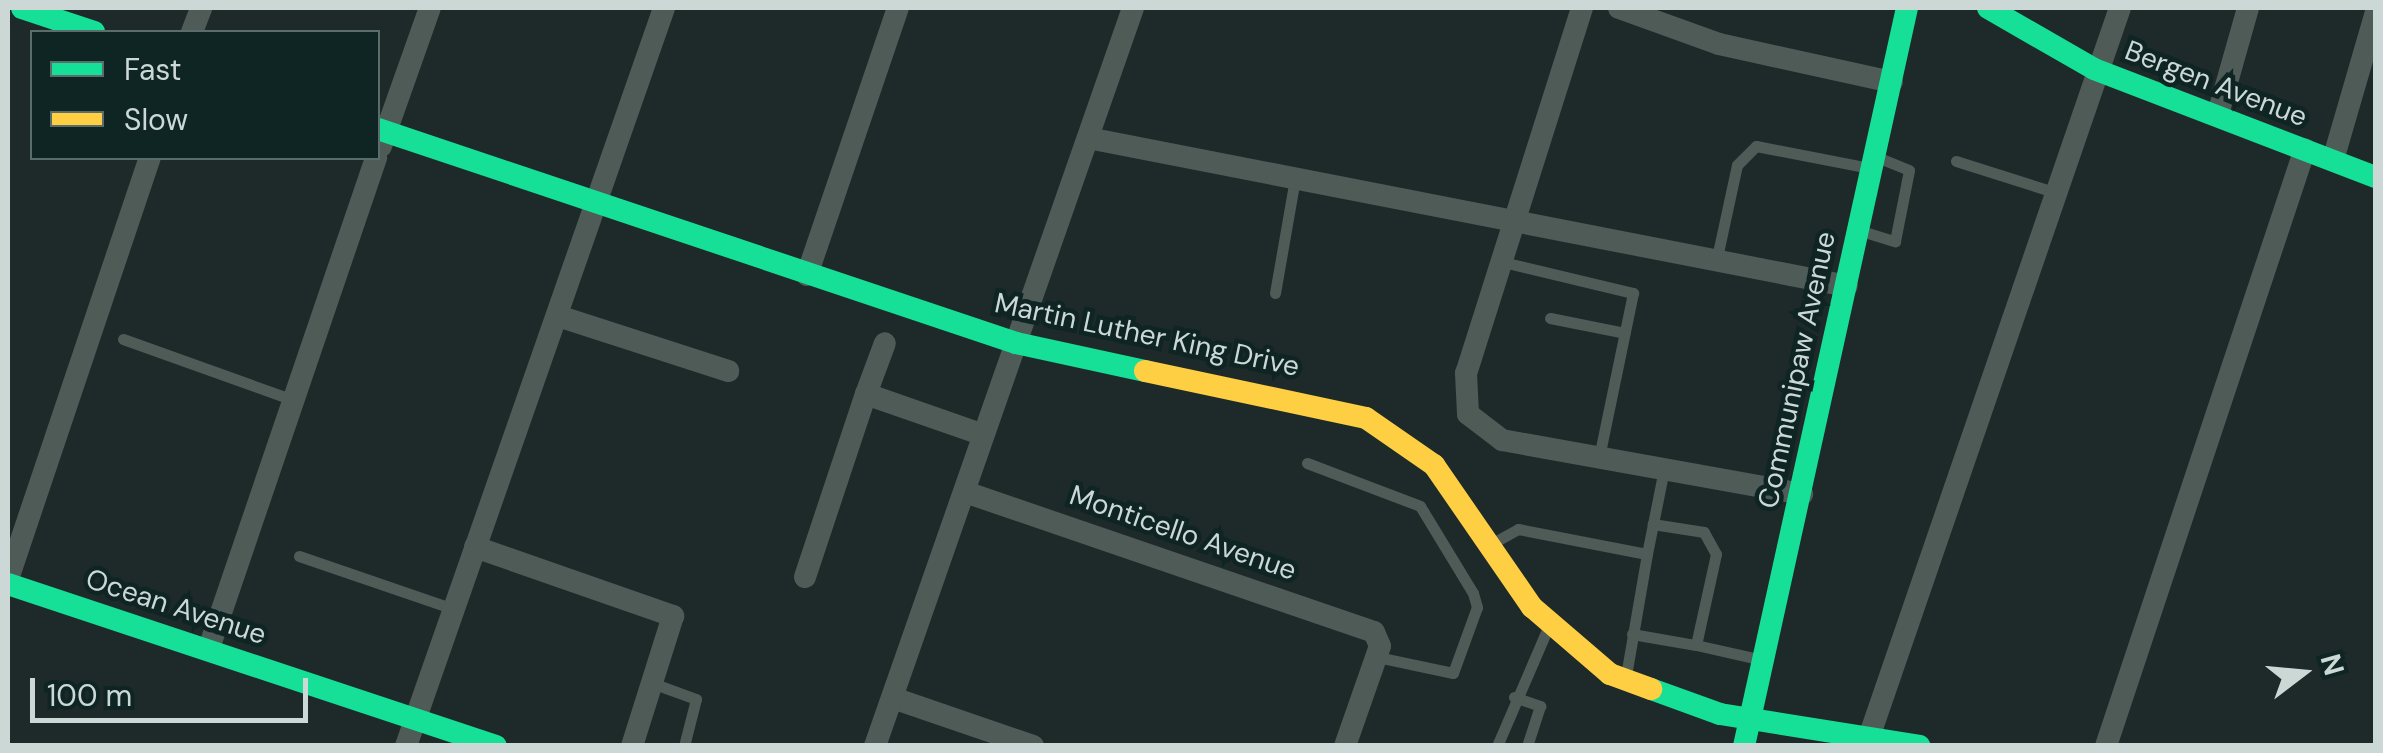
<!DOCTYPE html>
<html>
<head>
<meta charset="utf-8">
<style>
  body { margin:0 }
  #map { position:relative; width:2383px; height:753px; overflow:hidden; background:#1d2a29; font-family:"DM Sans",sans-serif }
  div>[style] { position:absolute }
  .lane>* { height:11px; margin:-5.5px; padding:0 5.5px; transform-origin:5.5px; border-radius:5.5px; background:#4e5b56 }
  .street>* { height:22px; margin:-11px; padding:0 11px; transform-origin:11px; border-radius:11px; background:#4e5b56 }
  .fast>* { height:22px; margin:-11px; padding:0 11px; transform-origin:11px; border-radius:11px; background:#16e098 }
  .slow>* { height:22px; margin:-11px; padding:0 11px; transform-origin:11px; border-radius:11px; background:#ffcf43 }
  span { translate:-50% -50%; white-space:nowrap; text-align:center; line-height:1.15; -webkit-text-stroke:9px #0e2524; paint-order:stroke }
  .street-label { font-size:28px; color:#cbd8d6 }
  .frame { position:absolute; inset:0; border:10px solid #cbd8d6; pointer-events:none }
  .legend { position:absolute; left:30px; top:30px; width:350px; height:130px; box-sizing:border-box; background:#0e2524; border:2px solid #5a6d6b; margin:0; padding:12px 18px; list-style:none; font-size:30px; color:#cbd8d6 }
  .legend li { display:flex; align-items:center; gap:20px; height:50px }
  .legend b { width:50px; border:2px solid #5a6d6b }
  .north { position:absolute; left:2253px; top:623px; width:100px; height:100px; -webkit-text-stroke:8px #0e2524; paint-order:stroke; rotate:74deg; font-size:28px; font-weight:700; line-height:40px; text-align:center; color:#cbd8d6 }
  .north::after { content:''; display:block; margin:auto; width:35px; height:45px; background:#cbd8d6; clip-path:polygon(50% 0,100% 100%,50% 72%,0 100%) }
  .scale { position:absolute; left:30px; top:678px; width:278px; height:45px; box-sizing:border-box; border:5px solid #cbd8d6; border-top:0; padding-left:12px; font-size:30px; line-height:35px; white-space:nowrap; color:#cbd8d6; -webkit-text-stroke:8px #0e2524; paint-order:stroke }
</style>
</head>
<body>
<div id="map">
  <div class="lane">
    <i style="left:1956px;top:161px;width:106px;rotate:17.6deg"></i>
    <i style="left:1858px;top:230px;width:39px;rotate:17deg"></i>
    <i style="left:1895px;top:241px;width:72px;rotate:-78.8deg"></i>
    <i style="left:1909px;top:170px;width:35px;rotate:-158deg"></i>
    <i style="left:1503px;top:262px;width:134px;rotate:13.4deg"></i>
    <i style="left:1633px;top:293px;width:167px;rotate:101.7deg"></i>
    <i style="left:1716px;top:262px;width:99px;rotate:-77.8deg"></i>
    <i style="left:1737px;top:165px;width:27px;rotate:-45deg"></i>
    <i style="left:1756px;top:146px;width:115px;rotate:11deg"></i>
    <i style="left:1275px;top:293px;width:117px;rotate:-80.1deg"></i>
    <i style="left:1550px;top:318px;width:76px;rotate:11.3deg"></i>
    <i style="left:123px;top:339px;width:181px;rotate:19.7deg"></i>
    <i style="left:1307px;top:463px;width:121px;rotate:20.8deg"></i>
    <i style="left:1420px;top:506px;width:102px;rotate:58.7deg"></i>
    <i style="left:1473px;top:593px;width:15px;rotate:74deg"></i>
    <i style="left:1477px;top:607px;width:70px;rotate:110deg"></i>
    <i style="left:1453px;top:673px;width:78px;rotate:-168.1deg"></i>
    <i style="left:1491px;top:544px;width:31px;rotate:-29deg"></i>
    <i style="left:1518px;top:529px;width:131px;rotate:11deg"></i>
    <i style="left:1647px;top:554px;width:124px;rotate:99.8deg"></i>
    <i style="left:1647px;top:554px;width:87px;rotate:-78.7deg"></i>
    <i style="left:299px;top:556px;width:164px;rotate:18.9deg"></i>
    <i style="left:1632px;top:634px;width:65px;rotate:9.8deg"></i>
    <i style="left:1696px;top:645px;width:93px;rotate:-77.6deg"></i>
    <i style="left:1716px;top:554px;width:25px;rotate:-119deg"></i>
    <i style="left:1704px;top:532px;width:52px;rotate:-171.1deg"></i>
    <i style="left:1696px;top:645px;width:69px;rotate:12.6deg"></i>
    <i style="left:652px;top:683px;width:47px;rotate:20deg"></i>
    <i style="left:696px;top:699px;width:49px;rotate:104.3deg"></i>
    <i style="left:1514px;top:697px;width:28px;rotate:19deg"></i>
    <i style="left:1540px;top:706px;width:42px;rotate:108deg"></i>
    <i style="left:1497px;top:746px;width:132px;rotate:-66.7deg"></i>
  </div>
  <div class="street">
    <i style="left:1582px;top:8px;width:383px;rotate:107.6deg"></i>
    <i style="left:1466px;top:373px;width:41px;rotate:87.2deg"></i>
    <i style="left:1468px;top:414px;width:43px;rotate:37.4deg"></i>
    <i style="left:1502px;top:440px;width:305px;rotate:10.2deg"></i>
    <i style="left:1619px;top:8px;width:106px;rotate:19.8deg"></i>
    <i style="left:1719px;top:44px;width:177px;rotate:12.4deg"></i>
    <i style="left:192px;top:32px;width:26px;rotate:-69deg"></i>
    <i style="left:2218px;top:114px;width:110px;rotate:-74.2deg"></i>
    <i style="left:1088px;top:138px;width:773px;rotate:11.03deg"></i>
    <i style="left:381px;top:146px;width:146px;rotate:-70.5deg"></i>
    <i style="left:2333px;top:160px;width:154px;rotate:-73.8deg"></i>
    <i style="left:807px;top:275px;width:282px;rotate:-71.2deg"></i>
    <i style="left:558px;top:316px;width:179px;rotate:17.9deg"></i>
    <i style="left:866px;top:394px;width:54px;rotate:-69.6deg"></i>
    <i style="left:965px;top:492px;width:432px;rotate:18.9deg"></i>
    <i style="left:1374px;top:632px;width:15px;rotate:67deg"></i>
    <i style="left:1380px;top:646px;width:106px;rotate:109.3deg"></i>
    <i style="left:475px;top:547px;width:210px;rotate:19.2deg"></i>
    <i style="left:673px;top:616px;width:136px;rotate:107.5deg"></i>
    <i style="left:805px;top:577px;width:193px;rotate:-71.6deg"></i>
    <i style="left:866px;top:394px;width:122px;rotate:19.2deg"></i>
    <i style="left:8px;top:579px;width:444px;rotate:-71.4deg"></i>
    <i style="left:209px;top:648px;width:518px;rotate:-71.18deg"></i>
    <i style="left:893px;top:698px;width:148px;rotate:18.9deg"></i>
    <i style="left:406px;top:746px;width:782px;rotate:-70.73deg"></i>
    <i style="left:875px;top:746px;width:782px;rotate:-70.73deg"></i>
    <i style="left:1866px;top:746px;width:780px;rotate:-71.01deg"></i>
    <i style="left:2106px;top:746px;width:629px;rotate:-71.57deg"></i>
  </div>
  <div class="fast">
    <i style="left:22px;top:8px;width:76px;rotate:18.4deg"></i>
    <i style="left:1988px;top:8px;width:122px;rotate:29.9deg"></i>
    <i style="left:2094px;top:69px;width:302px;rotate:21deg"></i>
    <i style="left:378px;top:129px;width:673px;rotate:18.54deg"></i>
    <i style="left:1016px;top:343px;width:132px;rotate:12.2deg"></i>
    <i style="left:8px;top:584px;width:514px;rotate:18.36deg"></i>
    <i style="left:1651px;top:689px;width:73px;rotate:19.9deg"></i>
    <i style="left:1720px;top:714px;width:202px;rotate:9.1deg"></i>
    <i style="left:1744px;top:746px;width:756px;rotate:-77.55deg"></i>
  </div>
  <div class="slow">
    <i style="left:1145px;top:371px;width:226px;rotate:12deg"></i>
    <i style="left:1366px;top:418px;width:83px;rotate:34.7deg"></i>
    <i style="left:1434px;top:465px;width:173px;rotate:55.4deg"></i>
    <i style="left:1532px;top:607px;width:103px;rotate:40.7deg"></i>
    <i style="left:1610px;top:674px;width:44px;rotate:20.1deg"></i>
  </div>
  <div class="street-label">
    <span style="left:2216px;top:84px;rotate:21deg">Bergen Avenue</span>
    <span style="left:1147px;top:335px;rotate:12deg">Martin Luther King Drive</span>
    <span style="left:1797px;top:370px;rotate:-78deg">Communipaw Avenue</span>
    <span style="left:1183px;top:533px;rotate:19deg">Monticello Avenue</span>
    <span style="left:176px;top:607px;rotate:18deg">Ocean Avenue</span>
  </div>
  <div class="frame"></div>
  <ul class="legend">
  <li><b style="height:12px;background:#16e098"></b>Fast</li>
  <li><b style="height:12px;background:#ffcf43"></b>Slow</li>
  </ul>
  <div class="north">N</div>
  <div class="scale">100 m</div>
</div>
</body>
</html>
